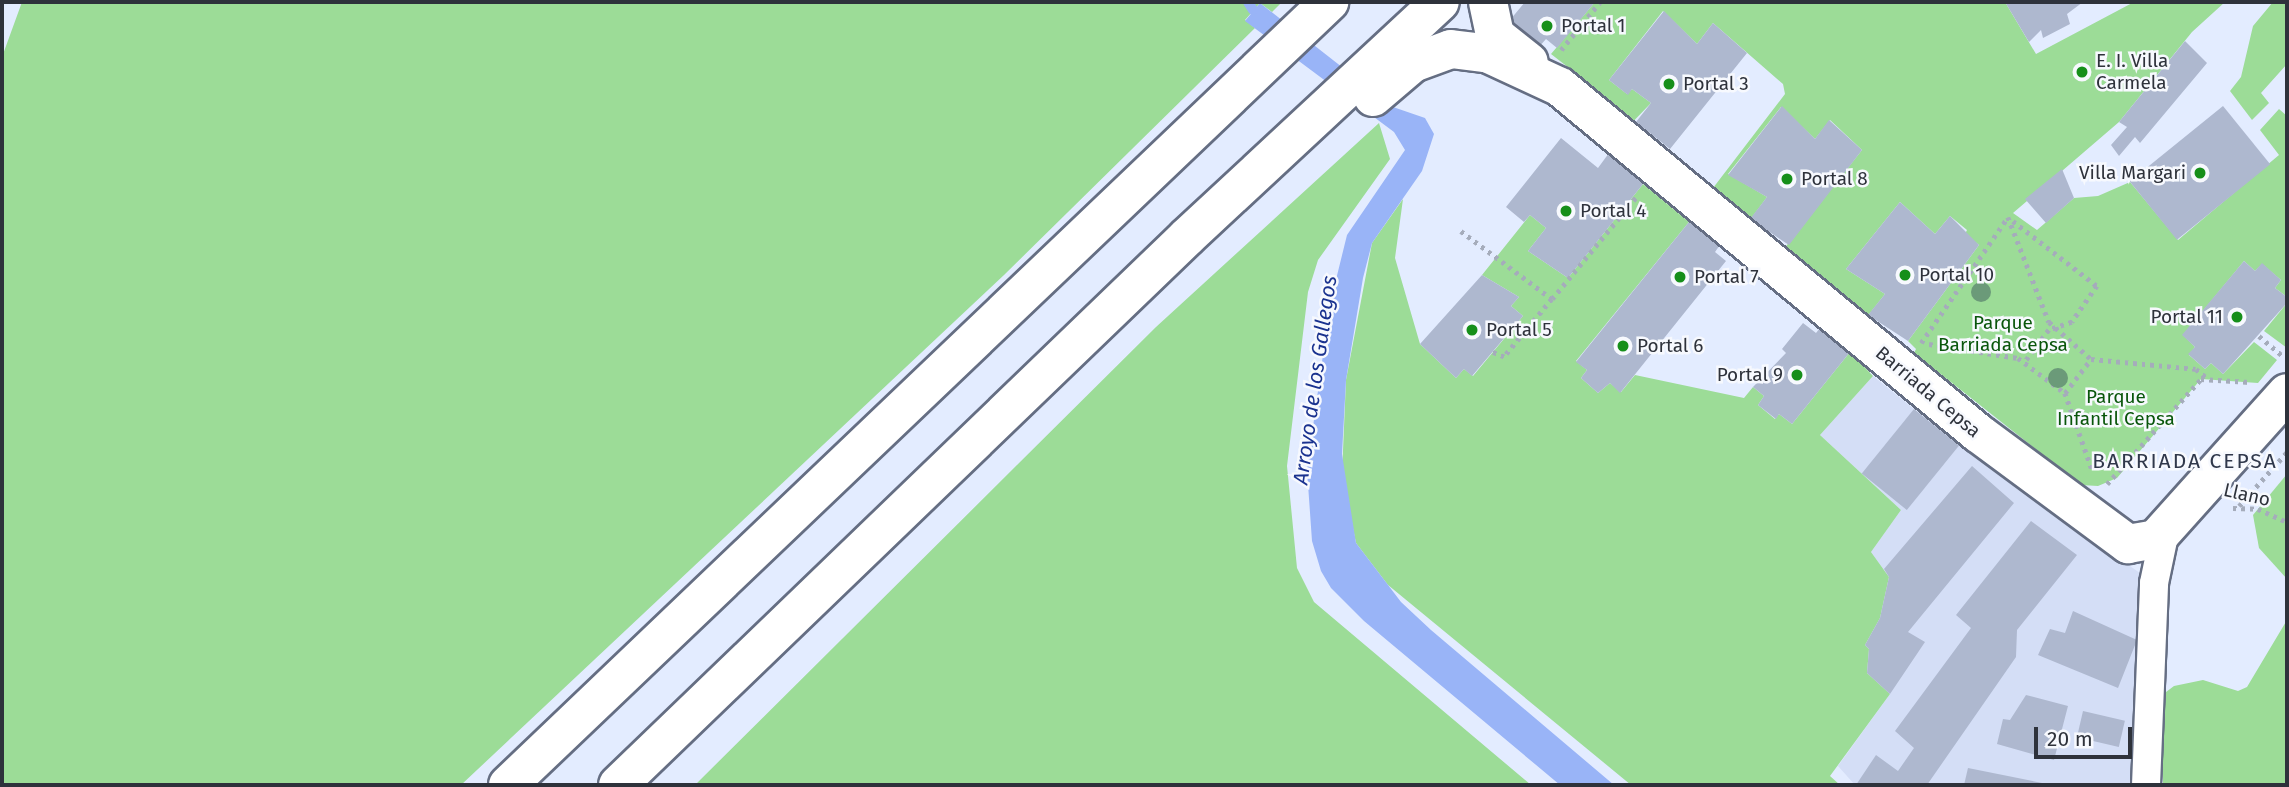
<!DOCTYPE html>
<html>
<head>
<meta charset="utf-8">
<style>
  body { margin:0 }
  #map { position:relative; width:2289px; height:787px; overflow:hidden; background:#e3ecff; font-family:"Fira Sans",sans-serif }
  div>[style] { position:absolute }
  .built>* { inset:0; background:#d4def6 }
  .green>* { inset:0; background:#9cdc97 }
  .water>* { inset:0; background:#99b4f7 }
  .stream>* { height:10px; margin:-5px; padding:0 5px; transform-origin:5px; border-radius:5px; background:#99b4f7 }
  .building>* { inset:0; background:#aeb8cf; transform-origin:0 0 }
  .path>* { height:4.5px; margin-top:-2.25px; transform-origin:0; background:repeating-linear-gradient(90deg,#a5acbb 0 3.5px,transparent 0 8.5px) }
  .roads { filter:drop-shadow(2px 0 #656e83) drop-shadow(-2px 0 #656e83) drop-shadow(0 2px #656e83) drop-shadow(0 -2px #656e83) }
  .street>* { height:28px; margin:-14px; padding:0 14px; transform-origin:14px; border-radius:14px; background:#fff }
  .secondary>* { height:38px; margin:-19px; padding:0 19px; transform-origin:19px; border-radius:19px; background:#fff }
  .highway>* { height:38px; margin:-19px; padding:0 19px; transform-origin:19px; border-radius:19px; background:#fff }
  .trees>* { width:20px; height:20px; margin:-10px; border-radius:50%; background:#6b9a79 }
  .dots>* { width:19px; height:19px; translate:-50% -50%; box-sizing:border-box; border:4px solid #f7f9fe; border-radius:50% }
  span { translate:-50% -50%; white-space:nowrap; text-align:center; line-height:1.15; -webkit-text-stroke:5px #f7f9fe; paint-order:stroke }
  .poi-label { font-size:19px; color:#2e323b }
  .left { translate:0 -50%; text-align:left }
  .right { translate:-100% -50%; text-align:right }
  .park-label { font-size:19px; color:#09560b }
  .street-label { font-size:19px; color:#2e323b }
  .water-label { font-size:21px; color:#1a328f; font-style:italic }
  .neighbourhood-label { font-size:21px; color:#30384b; letter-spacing:2px }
  .frame { position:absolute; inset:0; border:4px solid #2e323b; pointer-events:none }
  .scale { position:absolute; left:2034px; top:727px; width:98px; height:32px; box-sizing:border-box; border:4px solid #2e323b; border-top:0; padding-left:9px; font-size:21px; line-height:24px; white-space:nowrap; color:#2e323b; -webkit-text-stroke:5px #f7f9fe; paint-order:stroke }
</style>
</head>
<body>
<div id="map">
  <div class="built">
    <i style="clip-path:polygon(1873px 376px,1959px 445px,2154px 583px,2146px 785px,1855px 785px,1838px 766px,1890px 694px,1867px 673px,1869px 649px,1865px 645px,1880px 618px,1889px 577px,1871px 552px,1901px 510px,1820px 435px)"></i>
  </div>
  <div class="green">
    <i style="clip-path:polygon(22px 2px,1282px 2px,1272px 12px,1260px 3px,1245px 20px,1255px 28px,1004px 275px,461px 785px,2px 785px,2px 57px)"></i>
    <i style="clip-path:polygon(1595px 2px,2005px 2px,2036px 54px,2134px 2px,2225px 2px,2192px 32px,2119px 122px,2013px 213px,2037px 230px,2074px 198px,2098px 196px,2130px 182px,2178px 240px,2279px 155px,2260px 130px,2279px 109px,2287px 116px,2287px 297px,2275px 288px,2281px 280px,2262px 264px,2255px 271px,2244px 261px,2183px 335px,2195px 347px,2189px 355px,2205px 369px,2211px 363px,2223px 374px,2254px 342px,2277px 360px,2258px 383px,2201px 379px,2117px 478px,2098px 486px,2081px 485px,1914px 353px,1916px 349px,1908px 341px,1979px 245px,1965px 234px,1967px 230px,1950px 216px,1935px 234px,1900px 202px,1846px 269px,1885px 294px,1855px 332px,1772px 264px,1862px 150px,1830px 120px,1815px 139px,1781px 107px,1728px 174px,1767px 197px,1738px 236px,1700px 205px,1785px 94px,1783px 84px,1713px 23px,1697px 44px,1663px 11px,1609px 80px,1627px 94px,1632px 89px,1651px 103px,1625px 130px,1590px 96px,1596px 89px,1551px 54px)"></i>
    <i style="clip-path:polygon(2273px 2px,2287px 2px,2287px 64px,2261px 93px,2269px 103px,2252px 120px,2230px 91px,2241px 77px,2253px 26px)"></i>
    <i style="clip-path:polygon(1379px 123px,1390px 159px,1318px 260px,1308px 292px,1287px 466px,1297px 568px,1314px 602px,1531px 785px,695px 785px,1156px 327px)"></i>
    <i style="clip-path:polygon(1643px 184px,1689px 222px,1576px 361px,1587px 370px,1581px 378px,1598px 393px,1610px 383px,1621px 392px,1635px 375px,1744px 398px,1753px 387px,1764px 396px,1758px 405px,1775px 419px,1779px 414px,1792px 424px,1850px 352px,1873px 376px,1820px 435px,1901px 510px,1871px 552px,1889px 577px,1880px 618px,1865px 645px,1869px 649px,1867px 673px,1890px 694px,1830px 776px,1840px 785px,1631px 785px,1388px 585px,1356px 543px,1342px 474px,1346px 380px,1372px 243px,1403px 199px,1395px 258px,1420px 344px,1456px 378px,1464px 369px,1473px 376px,1523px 316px,1511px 306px,1519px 297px,1482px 275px,1530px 215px,1546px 228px,1528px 251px,1568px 278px)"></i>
    <i style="clip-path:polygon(2287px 303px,2287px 348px,2264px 331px)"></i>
    <i style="clip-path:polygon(2287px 474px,2287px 579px,2259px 548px,2253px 515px)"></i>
    <i style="clip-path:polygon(2287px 620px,2287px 785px,2163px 785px,2162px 695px,2174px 686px,2203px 680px,2238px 691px,2247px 687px)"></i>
  </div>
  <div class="water">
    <i style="clip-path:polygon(1260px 3px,1393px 107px,1425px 118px,1434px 134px,1422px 171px,1372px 243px,1363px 278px,1346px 380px,1342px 454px,1356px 543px,1401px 602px,1431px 630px,1614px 785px,1560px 785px,1364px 621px,1331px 588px,1321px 571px,1312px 541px,1307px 470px,1330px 304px,1347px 235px,1405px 150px,1394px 132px,1245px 21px)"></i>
  </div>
  <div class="stream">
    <i style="left:1248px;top:2px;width:9px;rotate:58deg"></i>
  </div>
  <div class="building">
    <i style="clip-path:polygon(1525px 2px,1595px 2px,1557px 48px,1546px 39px,1538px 48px,1510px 20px)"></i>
    <i style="clip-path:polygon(2005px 2px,2083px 2px,2067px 14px,2070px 24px,2043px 38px,2041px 30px,2029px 42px)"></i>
    <i style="clip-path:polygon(1664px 11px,1697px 44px,1713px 23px,1747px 53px,1670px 149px,1636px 122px,1651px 103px,1632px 89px,1628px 95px,1609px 80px)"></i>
    <i style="clip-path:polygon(2185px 41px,2207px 63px,2140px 143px,2135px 137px,2119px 156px,2111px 145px,2127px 127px,2119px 122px)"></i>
    <i style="clip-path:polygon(1782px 106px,1815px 139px,1829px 120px,1862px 150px,1789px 245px,1750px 219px,1767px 197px,1728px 175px)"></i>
    <i style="left:2223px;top:106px;width:75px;height:120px;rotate:51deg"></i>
    <i style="clip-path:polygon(1561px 138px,1598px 168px,1609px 153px,1643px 184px,1568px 278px,1528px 251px,1546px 228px,1530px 215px,1524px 222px,1506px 207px)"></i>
    <i style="clip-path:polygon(2062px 169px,2074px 198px,2046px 223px,2025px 199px)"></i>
    <i style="clip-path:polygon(1900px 202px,1935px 234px,1950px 216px,1979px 245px,1908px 341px,1868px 315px,1885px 294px,1846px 269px)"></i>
    <i style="clip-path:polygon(1689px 222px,1722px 242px,1715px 252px,1726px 261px,1620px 393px,1610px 383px,1598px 393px,1581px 378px,1587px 370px,1576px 362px)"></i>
    <i style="clip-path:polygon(2244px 261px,2255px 271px,2262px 263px,2281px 280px,2275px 288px,2287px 297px,2287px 303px,2223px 374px,2211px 363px,2205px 369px,2188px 354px,2195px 347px,2182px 335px)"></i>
    <i style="clip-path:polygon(1482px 275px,1519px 297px,1511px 306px,1523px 316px,1472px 376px,1464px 369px,1456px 378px,1420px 344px)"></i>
    <i style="clip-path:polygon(1803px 323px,1816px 333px,1820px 328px,1850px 352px,1792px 424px,1779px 414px,1776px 419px,1758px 405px,1764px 396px,1753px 387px,1786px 353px,1782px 349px)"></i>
    <i style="left:1914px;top:409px;width:58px;height:83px;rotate:39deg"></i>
    <i style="clip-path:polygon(1972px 466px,2014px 503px,1908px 632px,1925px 642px,1890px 694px,1867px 673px,1869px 649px,1865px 645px,1880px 618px,1889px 577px,1884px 569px)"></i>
    <i style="clip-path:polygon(2031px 521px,2077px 555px,2017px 630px,2016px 657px,1927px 785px,1856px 785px,1876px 755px,1898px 771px,1914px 748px,1895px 731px,1971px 628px,1956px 615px)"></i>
    <i style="clip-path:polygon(2073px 611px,2137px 640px,2118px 688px,2038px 655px,2050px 629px,2065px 633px)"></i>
    <i style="clip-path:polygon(2026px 695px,2068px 706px,2054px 760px,1997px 744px,2003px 719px,2010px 720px)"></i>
    <i style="left:2083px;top:711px;width:43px;height:27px;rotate:13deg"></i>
    <i style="clip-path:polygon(1968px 768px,2047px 784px,2047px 785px,1964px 785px)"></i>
  </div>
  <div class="path">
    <i style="left:1561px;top:50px;width:62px;rotate:-50.9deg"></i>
    <i style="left:2013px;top:221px;width:106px;rotate:37.7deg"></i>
    <i style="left:2097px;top:286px;width:44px;rotate:124.8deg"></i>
    <i style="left:2072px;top:322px;width:24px;rotate:161deg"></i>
    <i style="left:2049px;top:330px;width:40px;rotate:127deg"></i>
    <i style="left:1461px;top:231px;width:114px;rotate:36.8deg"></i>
    <i style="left:1552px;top:299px;width:75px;rotate:129.6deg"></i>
    <i style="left:1504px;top:357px;width:13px;rotate:-157deg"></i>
    <i style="left:1552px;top:299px;width:132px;rotate:-50.5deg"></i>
    <i style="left:2259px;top:336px;width:33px;rotate:40deg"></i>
    <i style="left:1921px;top:343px;width:153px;rotate:-55.4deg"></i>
    <i style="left:2008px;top:217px;width:113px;rotate:68.7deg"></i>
    <i style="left:2049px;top:322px;width:56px;rotate:41.4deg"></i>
    <i style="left:1929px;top:344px;width:90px;rotate:8.9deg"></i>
    <i style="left:2018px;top:358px;width:59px;rotate:36.7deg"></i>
    <i style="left:2065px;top:393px;width:84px;rotate:70.5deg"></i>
    <i style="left:2065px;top:393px;width:43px;rotate:-52.6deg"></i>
    <i style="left:2091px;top:359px;width:105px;rotate:5.4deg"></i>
    <i style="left:2196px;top:369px;width:13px;rotate:39deg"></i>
    <i style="left:2107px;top:484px;width:141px;rotate:-48.2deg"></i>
    <i style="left:2201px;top:379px;width:49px;rotate:3.5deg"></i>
    <i style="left:2239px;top:506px;width:72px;rotate:-48.4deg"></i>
    <i style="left:2233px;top:508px;width:25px;rotate:2deg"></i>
    <i style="left:2258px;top:509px;width:32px;rotate:24deg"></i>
  </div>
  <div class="roads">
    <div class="street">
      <i style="left:2146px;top:785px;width:202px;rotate:-87.7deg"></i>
      <i style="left:2154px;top:583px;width:53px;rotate:-78.1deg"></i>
    </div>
    <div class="secondary">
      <i style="left:1560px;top:87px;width:543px;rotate:39.62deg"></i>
      <i style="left:1978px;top:433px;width:187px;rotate:36.5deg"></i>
      <i style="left:2128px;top:544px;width:28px;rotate:-10deg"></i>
      <i style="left:2156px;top:539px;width:196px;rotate:-48.1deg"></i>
    </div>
    <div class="highway">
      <i style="left:1488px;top:2px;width:34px;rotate:78deg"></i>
      <i style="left:1495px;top:35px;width:43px;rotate:38.5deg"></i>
      <i style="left:1373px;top:97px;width:52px;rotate:-40.4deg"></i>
      <i style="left:1413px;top:63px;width:40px;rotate:-20.2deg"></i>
      <i style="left:1451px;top:49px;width:38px;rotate:7deg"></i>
      <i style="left:1489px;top:54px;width:78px;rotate:24.9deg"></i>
      <i style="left:508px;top:785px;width:1135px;rotate:-43.64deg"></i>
      <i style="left:618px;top:785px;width:790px;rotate:-43.92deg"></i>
      <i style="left:1187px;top:237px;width:345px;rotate:-42.9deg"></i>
    </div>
  </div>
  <div class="trees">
    <i style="left:1981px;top:292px"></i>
    <i style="left:2058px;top:378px"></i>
  </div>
  <div class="dots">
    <i style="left:1547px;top:26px;background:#168f1a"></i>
    <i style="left:2082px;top:72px;background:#168f1a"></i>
    <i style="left:1669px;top:84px;background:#168f1a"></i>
    <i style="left:2200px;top:173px;background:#168f1a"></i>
    <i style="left:1787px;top:179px;background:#168f1a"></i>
    <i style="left:1566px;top:211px;background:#168f1a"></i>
    <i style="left:1905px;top:275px;background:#168f1a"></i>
    <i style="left:1680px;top:277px;background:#168f1a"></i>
    <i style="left:2237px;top:317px;background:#168f1a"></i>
    <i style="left:1472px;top:330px;background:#168f1a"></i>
    <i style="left:1623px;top:346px;background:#168f1a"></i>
    <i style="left:1797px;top:375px;background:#168f1a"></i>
  </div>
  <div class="poi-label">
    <span class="left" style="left:1561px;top:26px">Portal 1</span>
    <span class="left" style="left:2096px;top:72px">E. I. Villa<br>Carmela</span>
    <span class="left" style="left:1683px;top:84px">Portal 3</span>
    <span class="right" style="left:2186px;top:173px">Villa Margari</span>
    <span class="left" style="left:1801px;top:179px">Portal 8</span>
    <span class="left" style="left:1580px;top:211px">Portal 4</span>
    <span class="left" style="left:1919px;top:275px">Portal 10</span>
    <span class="left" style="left:1694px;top:277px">Portal 7</span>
    <span class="right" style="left:2223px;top:317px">Portal 11</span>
    <span class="left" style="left:1486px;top:330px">Portal 5</span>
    <span class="left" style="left:1637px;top:346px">Portal 6</span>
    <span class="right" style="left:1783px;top:375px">Portal 9</span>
  </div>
  <div class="park-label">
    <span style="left:2003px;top:334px">Parque<br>Barriada Cepsa</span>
    <span style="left:2116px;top:408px">Parque<br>Infantil Cepsa</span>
  </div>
  <div class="street-label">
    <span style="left:1928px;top:392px;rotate:40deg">Barriada Cepsa</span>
    <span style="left:2247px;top:495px;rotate:13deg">Llano</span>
  </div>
  <div class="water-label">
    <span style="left:1315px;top:380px;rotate:-82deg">Arroyo de los Gallegos</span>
  </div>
  <div class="neighbourhood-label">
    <span style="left:2185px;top:461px">BARRIADA CEPSA</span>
  </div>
  <div class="frame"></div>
  <div class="scale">20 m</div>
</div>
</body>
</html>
